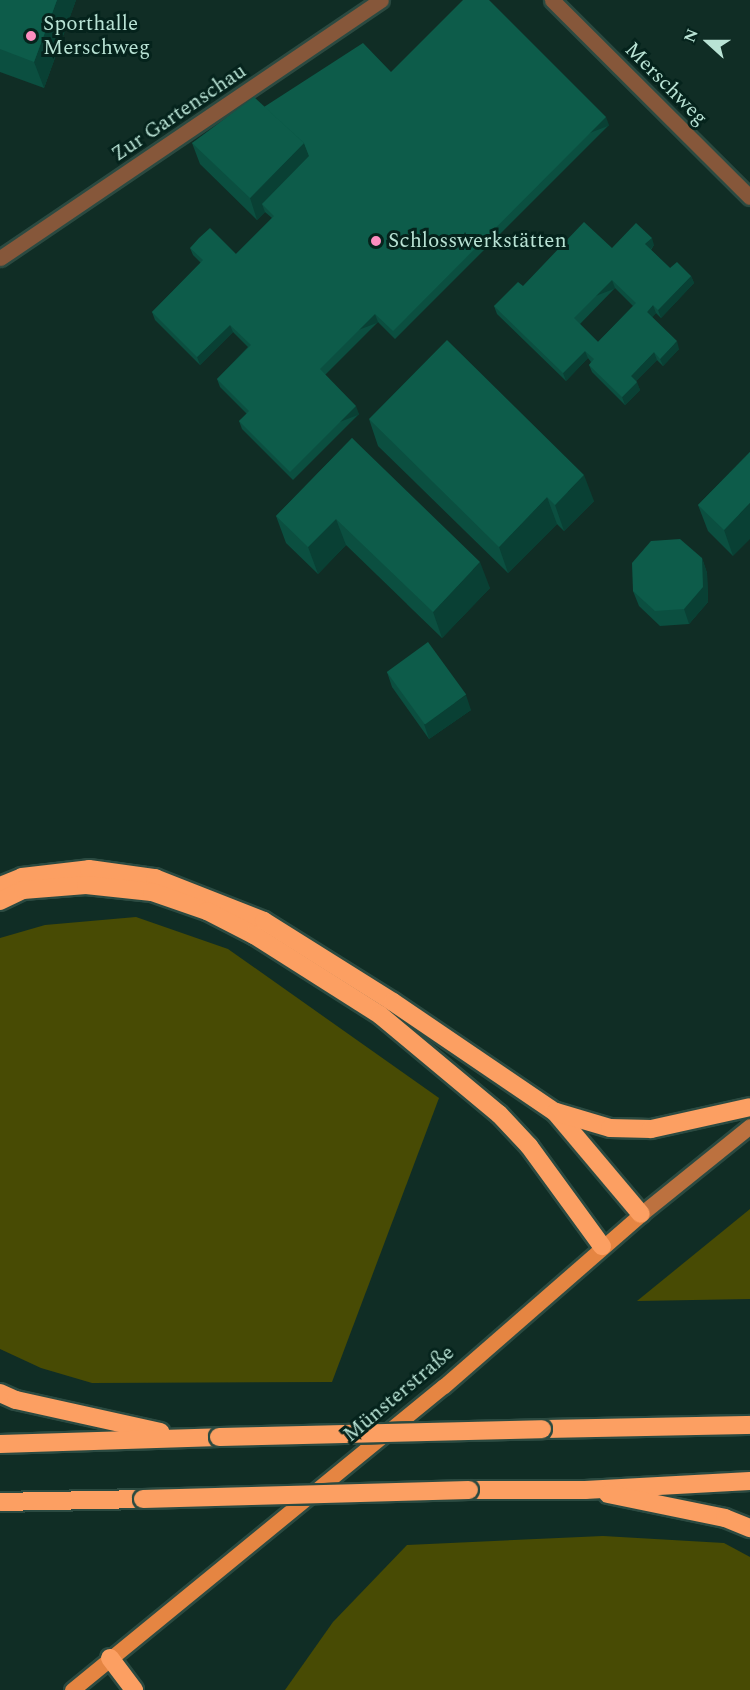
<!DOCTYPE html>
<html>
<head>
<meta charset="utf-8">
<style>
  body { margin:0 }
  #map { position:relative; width:750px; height:1690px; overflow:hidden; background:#102d25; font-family:Spectral,serif }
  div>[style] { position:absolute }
  .green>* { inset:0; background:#484b04 }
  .roads { filter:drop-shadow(2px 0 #2b4a41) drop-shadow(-2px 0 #2b4a41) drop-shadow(0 2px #2b4a41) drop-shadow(0 -2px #2b4a41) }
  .street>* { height:15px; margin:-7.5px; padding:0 7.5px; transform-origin:7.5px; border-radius:7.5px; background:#86573a }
  .secondary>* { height:15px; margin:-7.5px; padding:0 7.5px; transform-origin:7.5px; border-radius:7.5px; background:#bc713f }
  .primary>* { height:15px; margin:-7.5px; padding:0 7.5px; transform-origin:7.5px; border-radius:7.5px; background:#e58542 }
  .highway>* { height:18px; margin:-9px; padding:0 9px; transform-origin:9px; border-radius:9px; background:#fc9f62 }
  .bridges { filter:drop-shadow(2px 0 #2b4a41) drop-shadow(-2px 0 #2b4a41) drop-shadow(0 2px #2b4a41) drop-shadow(0 -2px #2b4a41) }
  .highway-bridge>* { height:18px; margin:-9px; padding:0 9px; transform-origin:9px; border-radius:9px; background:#fc9f62 }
  .wall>* { inset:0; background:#0b4f40 }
  .shaded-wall>* { inset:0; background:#094034; transform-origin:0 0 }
  .building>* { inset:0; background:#0d5c4a; transform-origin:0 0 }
  .dots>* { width:16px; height:16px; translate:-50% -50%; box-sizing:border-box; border:3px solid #05231c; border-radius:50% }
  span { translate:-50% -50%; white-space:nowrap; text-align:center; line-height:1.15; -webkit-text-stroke:6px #05231c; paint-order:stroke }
  .poi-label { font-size:21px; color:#b9e3d5 }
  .left { translate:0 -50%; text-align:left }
  .street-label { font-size:21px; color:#b9e3d5 }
  .north { position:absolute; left:678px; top:12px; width:60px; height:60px; -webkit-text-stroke:4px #05231c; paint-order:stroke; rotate:291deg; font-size:16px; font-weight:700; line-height:24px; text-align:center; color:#b9e3d5 }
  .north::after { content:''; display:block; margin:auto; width:21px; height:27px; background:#b9e3d5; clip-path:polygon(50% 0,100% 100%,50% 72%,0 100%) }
</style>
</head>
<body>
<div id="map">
  <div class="green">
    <i style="clip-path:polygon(136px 917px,228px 949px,439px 1098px,332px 1382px,92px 1383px,41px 1368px,0 1349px,0 938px,45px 925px)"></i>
    <i style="clip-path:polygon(750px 1209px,750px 1299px,637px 1301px)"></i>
    <i style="clip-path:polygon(603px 1536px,724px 1543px,750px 1557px,750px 1690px,285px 1690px,333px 1622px,407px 1545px)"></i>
  </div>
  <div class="roads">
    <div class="street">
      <i style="left:552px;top:0;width:279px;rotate:44.9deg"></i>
      <i style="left:0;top:258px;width:460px;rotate:-34.1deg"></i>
    </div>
    <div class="secondary">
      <i style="left:641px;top:1214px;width:140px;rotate:-38.9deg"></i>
    </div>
    <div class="primary">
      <i style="left:72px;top:1690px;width:480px;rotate:-39.3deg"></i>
      <i style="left:444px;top:1386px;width:262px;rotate:-41.1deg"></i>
    </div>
    <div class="highway">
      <i style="left:0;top:886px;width:24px;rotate:-22deg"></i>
      <i style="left:22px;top:877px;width:67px;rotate:-6.8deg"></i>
      <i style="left:89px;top:869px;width:67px;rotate:7.8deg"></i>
      <i style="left:155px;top:878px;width:117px;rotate:21.5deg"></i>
      <i style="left:264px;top:921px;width:152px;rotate:32.1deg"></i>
      <i style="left:393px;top:1002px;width:196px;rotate:34.2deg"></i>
      <i style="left:555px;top:1112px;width:133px;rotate:49.9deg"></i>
      <i style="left:0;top:901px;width:25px;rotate:-26deg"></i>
      <i style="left:23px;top:890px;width:63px;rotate:-4.5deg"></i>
      <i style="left:86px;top:885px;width:66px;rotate:6.1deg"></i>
      <i style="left:152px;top:892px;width:58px;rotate:19.1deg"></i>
      <i style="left:207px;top:911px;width:53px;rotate:27.1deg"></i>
      <i style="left:254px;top:935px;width:149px;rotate:32.4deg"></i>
      <i style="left:380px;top:1015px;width:155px;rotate:39.8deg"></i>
      <i style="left:499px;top:1114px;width:44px;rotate:46.8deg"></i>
      <i style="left:529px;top:1146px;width:124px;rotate:53.9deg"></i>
      <i style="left:556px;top:1112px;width:56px;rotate:16.5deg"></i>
      <i style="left:610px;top:1128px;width:41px;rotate:1.4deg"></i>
      <i style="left:651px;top:1129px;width:101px;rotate:-12.5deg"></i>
      <i style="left:0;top:1393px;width:17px;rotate:24deg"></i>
      <i style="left:16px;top:1400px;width:148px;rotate:12.5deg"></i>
      <i style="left:542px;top:1429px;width:208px;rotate:-1.1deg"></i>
      <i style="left:0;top:1444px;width:219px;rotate:-1.8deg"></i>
      <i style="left:469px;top:1490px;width:116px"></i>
      <i style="left:585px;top:1490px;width:165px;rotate:-3.1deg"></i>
      <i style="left:608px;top:1494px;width:119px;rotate:11.6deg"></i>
      <i style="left:725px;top:1518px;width:27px;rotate:22deg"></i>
      <i style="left:0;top:1502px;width:143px;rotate:-1.2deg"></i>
      <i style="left:110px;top:1658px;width:40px;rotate:53deg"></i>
    </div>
  </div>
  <div class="bridges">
    <div class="highway-bridge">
      <i style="left:219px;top:1437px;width:323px;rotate:-1.4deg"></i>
      <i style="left:143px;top:1499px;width:326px;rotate:-1.6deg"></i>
    </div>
  </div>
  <div class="wall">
    <i style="clip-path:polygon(0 0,76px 0,44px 88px,0 72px)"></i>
    <i style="clip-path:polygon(391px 72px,609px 125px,395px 339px,378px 322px,325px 375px,359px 414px,293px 480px,242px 429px,239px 421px,247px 414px,220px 387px,217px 379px,248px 347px,233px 332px,200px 365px,155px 320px,152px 312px,201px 263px,193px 255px,190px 248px,236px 254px,272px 218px,265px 212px,257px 220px,200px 164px,192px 143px,264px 107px)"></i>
    <i style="clip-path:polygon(evenodd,654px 245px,651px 250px,670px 268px,691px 276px,694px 283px,661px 318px,656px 313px,652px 317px,679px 349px,663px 366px,657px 360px,636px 381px,640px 390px,625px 405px,592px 372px,589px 365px,591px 362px,588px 358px,566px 381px,497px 314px,494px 306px,612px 248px,654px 245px,615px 288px,633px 306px,598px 342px,580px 324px,615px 288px)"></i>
    <i style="clip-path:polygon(369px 419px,594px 501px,564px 531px,557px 524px,508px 573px,378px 446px)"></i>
    <i style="clip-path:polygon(352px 438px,490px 588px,442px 638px,346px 545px,318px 574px,286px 543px,276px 516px)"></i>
    <i style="clip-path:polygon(750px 452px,733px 556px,708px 531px,698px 505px)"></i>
    <i style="clip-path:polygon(702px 558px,707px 573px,708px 602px,689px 624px,660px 626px,639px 606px,633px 591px)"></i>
    <i style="clip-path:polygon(387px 672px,471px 710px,429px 739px,392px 687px)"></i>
  </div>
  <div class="shaded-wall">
    <i style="clip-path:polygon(57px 0,76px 0,44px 88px,34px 62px)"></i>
    <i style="left:606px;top:117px;width:9px;height:302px;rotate:69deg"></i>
    <i style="clip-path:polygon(304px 143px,312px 164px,262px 204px,265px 212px,257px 220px,250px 198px)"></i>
    <i style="clip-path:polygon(652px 238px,654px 245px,648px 252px,645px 244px)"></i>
    <i style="clip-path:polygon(691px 276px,694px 283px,661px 318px,658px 310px)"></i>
    <i style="left:612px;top:280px;width:9px;height:54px;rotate:69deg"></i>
    <i style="clip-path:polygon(653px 305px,656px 313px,650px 320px,647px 312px)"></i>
    <i style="left:375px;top:314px;width:9px;height:78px;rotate:69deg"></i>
    <i style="clip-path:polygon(230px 325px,233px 332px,200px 365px,197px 357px)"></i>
    <i style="clip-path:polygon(677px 341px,679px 349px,663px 366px,660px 359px)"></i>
    <i style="clip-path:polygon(585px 351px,588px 358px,566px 381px,563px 373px)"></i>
    <i style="clip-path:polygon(654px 352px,657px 360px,633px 384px,631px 376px)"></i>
    <i style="clip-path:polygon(637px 382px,640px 390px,625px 405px,622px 397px)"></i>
    <i style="left:356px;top:406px;width:9px;height:93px;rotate:69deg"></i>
    <i style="clip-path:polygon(584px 475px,594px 501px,564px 531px,555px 505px)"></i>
    <i style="clip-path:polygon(547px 497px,557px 524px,508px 573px,499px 547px)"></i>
    <i style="clip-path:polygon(750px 503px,750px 539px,733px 556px,724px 530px)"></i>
    <i style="clip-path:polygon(336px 519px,346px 545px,318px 574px,308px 547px)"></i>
    <i style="clip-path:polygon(702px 558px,707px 573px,708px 602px,689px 624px,684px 609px)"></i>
    <i style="clip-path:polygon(480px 562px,490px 588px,442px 638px,433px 612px)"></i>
    <i style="clip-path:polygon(466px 695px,471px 710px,429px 739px,424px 724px)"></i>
  </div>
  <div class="building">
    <i style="clip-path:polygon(0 0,57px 0,34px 62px,0 49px)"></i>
    <i style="clip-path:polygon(463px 0,489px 0,606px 117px,393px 331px,375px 314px,320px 369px,356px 406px,290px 472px,239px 421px,249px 411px,217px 379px,251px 345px,230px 325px,197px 357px,152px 312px,203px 260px,190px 248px,199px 238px,210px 228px,236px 254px,274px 216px,262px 204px,309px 156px,304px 143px,264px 107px,363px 43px,391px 72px)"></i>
    <i style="clip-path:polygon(254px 97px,304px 143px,250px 198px,192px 143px)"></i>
    <i style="clip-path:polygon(evenodd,584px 222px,612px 248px,636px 223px,652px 238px,645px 244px,670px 268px,677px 262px,691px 276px,658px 310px,653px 305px,647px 312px,677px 341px,660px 359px,654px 352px,631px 376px,637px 382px,622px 397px,589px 365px,594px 359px,585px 351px,563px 373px,494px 306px,518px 282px,523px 286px,584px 222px,612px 280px,636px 303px,598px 342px,574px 318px,612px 280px)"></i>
    <i style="clip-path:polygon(447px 340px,584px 475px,555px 505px,547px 497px,499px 547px,369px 419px)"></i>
    <i style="clip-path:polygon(352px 438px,480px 562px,433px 612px,336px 519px,308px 547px,276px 516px)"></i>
    <i style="clip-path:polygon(750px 452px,750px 503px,724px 530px,698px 505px)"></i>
    <i style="clip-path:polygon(680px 539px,702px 558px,703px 587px,684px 609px,655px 611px,633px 591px,632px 563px,651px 541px)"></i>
    <i style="left:428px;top:642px;width:65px;height:51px;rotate:54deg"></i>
  </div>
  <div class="dots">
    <i style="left:31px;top:36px;background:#fd8ec0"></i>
    <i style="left:376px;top:241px;background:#fd8ec0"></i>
  </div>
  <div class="poi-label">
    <span class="left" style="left:43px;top:36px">Sporthalle<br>Merschweg</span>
    <span class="left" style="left:388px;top:241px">Schlosswerkstätten</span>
  </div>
  <div class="street-label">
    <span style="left:666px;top:84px;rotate:45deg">Merschweg</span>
    <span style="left:179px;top:113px;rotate:-34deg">Zur Gartenschau</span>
    <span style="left:399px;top:1394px;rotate:-40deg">Münsterstraße</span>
  </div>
  <div class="north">N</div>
</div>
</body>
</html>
